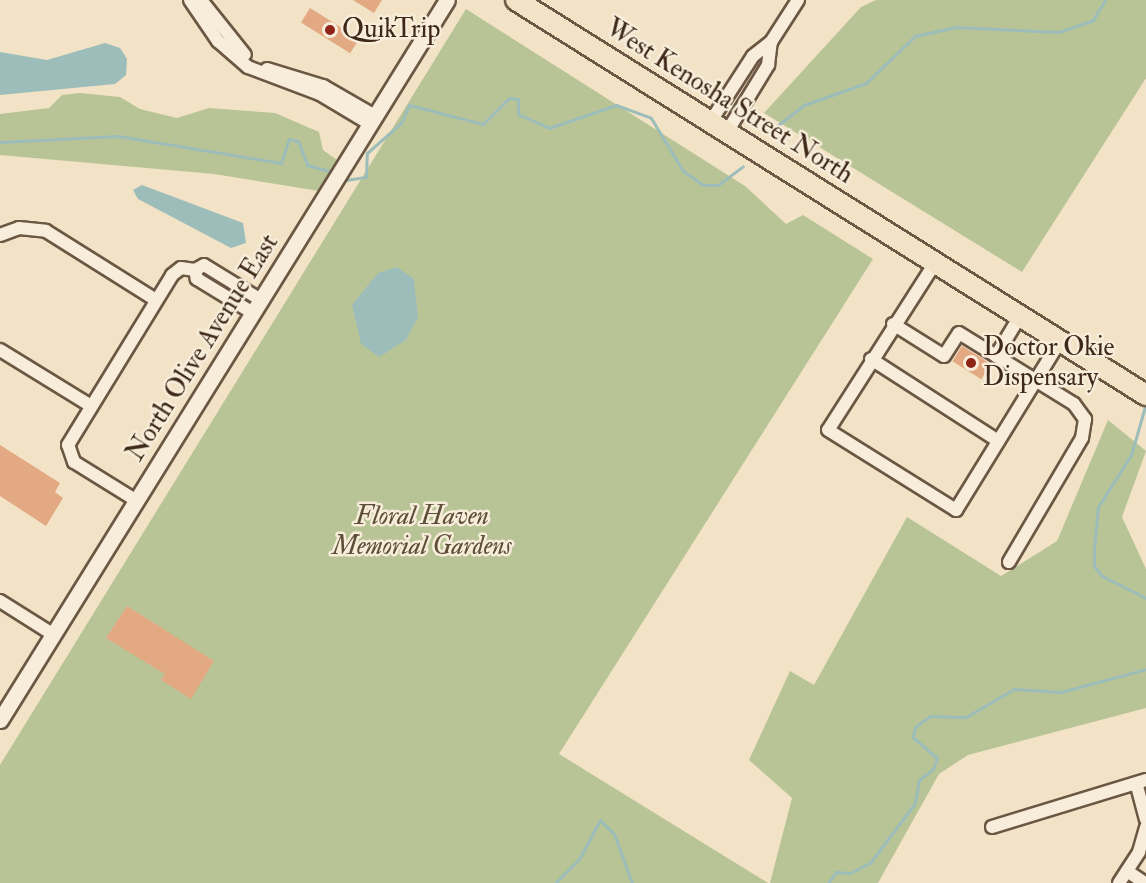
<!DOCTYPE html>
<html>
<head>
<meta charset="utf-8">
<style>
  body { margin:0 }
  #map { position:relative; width:1146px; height:883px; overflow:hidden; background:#f2e3c6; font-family:"IM FELL Double Pica",serif }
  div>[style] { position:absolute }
  .green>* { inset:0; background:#b9c496 }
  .water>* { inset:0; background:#9cbdb9 }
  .stream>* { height:3px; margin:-1.5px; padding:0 1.5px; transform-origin:1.5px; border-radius:1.5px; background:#9cbdb9 }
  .building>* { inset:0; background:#e2a982; transform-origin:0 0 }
  .roads { filter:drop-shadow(2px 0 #6b5743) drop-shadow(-2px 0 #6b5743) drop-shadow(0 2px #6b5743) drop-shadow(0 -2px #6b5743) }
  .minor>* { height:12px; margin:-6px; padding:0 6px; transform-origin:6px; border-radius:6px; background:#f7edda }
  .tertiary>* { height:15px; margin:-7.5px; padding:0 7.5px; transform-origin:7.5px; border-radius:7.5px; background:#f7edda }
  .primary>* { height:20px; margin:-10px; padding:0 10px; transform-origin:10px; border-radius:10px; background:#f2e3c6 }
  .dots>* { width:16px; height:16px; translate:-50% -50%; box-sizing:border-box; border:3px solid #f7edda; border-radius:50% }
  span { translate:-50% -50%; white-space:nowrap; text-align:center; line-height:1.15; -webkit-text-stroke:5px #f7edda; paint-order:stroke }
  .poi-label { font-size:26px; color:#3e2817 }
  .left { translate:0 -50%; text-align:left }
  .street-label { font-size:26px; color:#3e2817 }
  .park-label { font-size:26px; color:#5d4f37; font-style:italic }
</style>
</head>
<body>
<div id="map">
  <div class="green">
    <i style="clip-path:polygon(876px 0,1146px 0,1146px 78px,1022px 272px,764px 113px,861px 7px)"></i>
    <i style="clip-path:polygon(466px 9px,745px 186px,786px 224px,803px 215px,873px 259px,559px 754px,768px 883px,0 883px,0 765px)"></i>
    <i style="clip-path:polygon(80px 93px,120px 97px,140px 109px,177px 118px,209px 108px,275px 113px,319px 132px,323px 150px,337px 160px,319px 191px,214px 174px,0 155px,0 114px,49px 108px,62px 95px)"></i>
    <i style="clip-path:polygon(1108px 420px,1146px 451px,1122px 517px,1146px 569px,1146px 708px,968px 755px,939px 774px,878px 883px,770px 883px,792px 798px,749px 760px,790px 671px,814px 685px,907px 517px,1001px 576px,1057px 541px)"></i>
  </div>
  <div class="water">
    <i style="clip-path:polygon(105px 43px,120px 48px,127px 59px,126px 75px,115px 84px,0 95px,0 52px,47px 60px)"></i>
    <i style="clip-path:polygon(142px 185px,243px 223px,246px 243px,231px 248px,138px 199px,133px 190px)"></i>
    <i style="clip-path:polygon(397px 267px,414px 279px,418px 317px,406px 340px,379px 357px,361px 344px,352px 305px,378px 273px)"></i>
  </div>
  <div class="stream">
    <i style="left:768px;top:133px;width:46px;rotate:-37.9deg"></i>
    <i style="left:804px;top:105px;width:66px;rotate:-19.5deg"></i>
    <i style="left:866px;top:83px;width:68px;rotate:-43.8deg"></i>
    <i style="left:915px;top:36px;width:42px;rotate:-12.4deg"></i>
    <i style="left:956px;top:27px;width:103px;rotate:2.8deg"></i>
    <i style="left:1059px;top:32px;width:36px;rotate:-19deg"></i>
    <i style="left:1093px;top:20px;width:23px;rotate:-59deg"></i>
    <i style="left:0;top:142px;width:118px;rotate:-2.9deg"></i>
    <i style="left:118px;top:136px;width:165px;rotate:9.4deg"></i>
    <i style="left:281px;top:163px;width:25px;rotate:-72deg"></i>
    <i style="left:289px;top:139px;width:9px;rotate:13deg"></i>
    <i style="left:298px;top:141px;width:26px;rotate:69deg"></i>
    <i style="left:307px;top:165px;width:27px;rotate:15deg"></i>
    <i style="left:346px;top:180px;width:20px;rotate:-9deg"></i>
    <i style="left:366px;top:177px;width:24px;rotate:-88deg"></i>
    <i style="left:367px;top:153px;width:45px;rotate:-41.4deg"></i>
    <i style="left:401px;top:123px;width:20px;rotate:-66deg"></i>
    <i style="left:409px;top:105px;width:76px;rotate:14.4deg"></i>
    <i style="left:483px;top:124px;width:37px;rotate:-45deg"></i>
    <i style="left:509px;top:98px;width:9px;rotate:6deg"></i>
    <i style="left:518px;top:99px;width:15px;rotate:90deg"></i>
    <i style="left:518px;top:114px;width:34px;rotate:24deg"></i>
    <i style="left:549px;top:128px;width:71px;rotate:-18.9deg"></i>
    <i style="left:616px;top:105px;width:37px;rotate:20deg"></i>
    <i style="left:651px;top:118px;width:62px;rotate:58.9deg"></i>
    <i style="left:683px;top:171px;width:24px;rotate:35deg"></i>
    <i style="left:703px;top:185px;width:15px"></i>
    <i style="left:718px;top:185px;width:31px;rotate:-37deg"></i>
    <i style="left:1146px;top:403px;width:54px;rotate:106.1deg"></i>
    <i style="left:1131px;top:455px;width:62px;rotate:122.4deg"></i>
    <i style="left:1098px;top:507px;width:42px;rotate:95.4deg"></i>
    <i style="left:1094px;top:549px;width:17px;rotate:90deg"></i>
    <i style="left:1094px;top:566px;width:13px;rotate:51deg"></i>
    <i style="left:1102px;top:576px;width:49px;rotate:26.6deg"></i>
    <i style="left:555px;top:883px;width:34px;rotate:-45deg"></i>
    <i style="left:579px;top:859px;width:44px;rotate:-61.7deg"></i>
    <i style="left:600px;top:820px;width:20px;rotate:45deg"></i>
    <i style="left:614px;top:834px;width:52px;rotate:69.8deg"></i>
    <i style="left:828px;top:883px;width:14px;rotate:-54deg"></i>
    <i style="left:836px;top:872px;width:14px;rotate:4deg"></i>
    <i style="left:850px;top:873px;width:22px;rotate:-27deg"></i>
    <i style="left:870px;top:863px;width:75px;rotate:-53.1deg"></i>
    <i style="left:915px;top:803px;width:23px;rotate:-80deg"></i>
    <i style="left:919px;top:780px;width:18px;rotate:-38deg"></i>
    <i style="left:933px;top:769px;width:12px;rotate:-70deg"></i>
    <i style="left:937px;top:758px;width:32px;rotate:-139deg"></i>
    <i style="left:913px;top:737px;width:10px;rotate:-79deg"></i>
    <i style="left:915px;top:727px;width:19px;rotate:-36deg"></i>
    <i style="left:930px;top:716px;width:36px;rotate:2deg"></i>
    <i style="left:966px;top:717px;width:56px;rotate:-30.3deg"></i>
    <i style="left:1014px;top:689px;width:47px;rotate:3.7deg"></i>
    <i style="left:1061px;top:692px;width:88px;rotate:-15.1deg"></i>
  </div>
  <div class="building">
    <i style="clip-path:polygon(353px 0,382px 0,374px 13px)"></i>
    <i style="left:310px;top:8px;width:58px;height:17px;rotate:32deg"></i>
    <i style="left:962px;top:346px;width:34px;height:18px;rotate:32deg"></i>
    <i style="clip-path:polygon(0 445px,60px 483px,55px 492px,63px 498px,46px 526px,0 496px)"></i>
    <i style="clip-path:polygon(127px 606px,214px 661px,191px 699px,161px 680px,165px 674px,106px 638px)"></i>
  </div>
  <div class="roads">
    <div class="minor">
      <i style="left:190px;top:0;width:50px;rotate:55.7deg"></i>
      <i style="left:218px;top:41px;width:40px;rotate:41deg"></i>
      <i style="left:248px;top:67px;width:77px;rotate:20.6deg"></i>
      <i style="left:320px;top:94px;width:58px;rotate:31deg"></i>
      <i style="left:201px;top:0;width:70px;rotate:51.3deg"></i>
      <i style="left:267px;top:69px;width:59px;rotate:16.9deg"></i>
      <i style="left:323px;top:86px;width:60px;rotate:30deg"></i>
      <i style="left:711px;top:121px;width:77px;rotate:-57.1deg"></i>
      <i style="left:753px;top:56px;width:23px;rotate:-38deg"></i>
      <i style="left:771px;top:42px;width:50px;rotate:-57.3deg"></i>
      <i style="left:727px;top:132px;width:79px;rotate:-58.5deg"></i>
      <i style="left:768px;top:65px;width:23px;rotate:-83deg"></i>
      <i style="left:0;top:235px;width:20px;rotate:-20deg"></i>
      <i style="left:19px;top:228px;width:27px;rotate:6deg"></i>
      <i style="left:46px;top:231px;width:130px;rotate:32.1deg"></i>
      <i style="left:935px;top:263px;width:198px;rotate:122.6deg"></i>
      <i style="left:828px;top:430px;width:151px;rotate:32deg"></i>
      <i style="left:956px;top:510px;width:198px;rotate:-58.4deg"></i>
      <i style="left:253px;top:313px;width:66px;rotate:-148.7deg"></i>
      <i style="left:197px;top:279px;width:9px;rotate:-103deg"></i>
      <i style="left:195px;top:270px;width:10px;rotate:-29deg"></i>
      <i style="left:204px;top:265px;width:67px;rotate:31.6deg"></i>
      <i style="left:893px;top:324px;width:60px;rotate:32.1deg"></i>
      <i style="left:944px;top:356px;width:27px;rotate:-57deg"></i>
      <i style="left:959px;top:333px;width:135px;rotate:31.7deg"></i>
      <i style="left:1074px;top:404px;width:19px;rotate:54deg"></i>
      <i style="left:1085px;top:419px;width:19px;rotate:99deg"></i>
      <i style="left:1082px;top:438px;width:144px;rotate:120.5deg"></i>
      <i style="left:0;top:350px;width:107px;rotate:31.6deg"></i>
      <i style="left:996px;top:356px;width:47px;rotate:-59deg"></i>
      <i style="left:871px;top:359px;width:151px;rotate:32.8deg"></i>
      <i style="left:137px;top:501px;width:74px;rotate:-148.2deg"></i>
      <i style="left:74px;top:462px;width:18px;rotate:-109deg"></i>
      <i style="left:68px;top:445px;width:199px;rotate:-58.5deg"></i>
      <i style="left:172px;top:275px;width:11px;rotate:-38deg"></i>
      <i style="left:181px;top:268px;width:14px;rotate:8deg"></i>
      <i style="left:0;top:601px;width:64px;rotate:32.2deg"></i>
      <i style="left:1137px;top:786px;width:34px;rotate:75deg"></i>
      <i style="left:992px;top:827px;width:161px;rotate:-17deg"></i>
      <i style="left:1127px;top:871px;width:22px;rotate:34deg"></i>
      <i style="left:1119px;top:883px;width:37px;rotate:-57deg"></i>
      <i style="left:1139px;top:852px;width:26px;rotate:-74deg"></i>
    </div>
    <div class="tertiary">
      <i style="left:0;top:720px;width:847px;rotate:-58.17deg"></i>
    </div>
    <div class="primary">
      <i style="left:516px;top:0;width:744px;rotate:32.09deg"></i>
    </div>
  </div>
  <div class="dots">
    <i style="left:330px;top:30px;background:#8f2418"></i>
    <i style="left:971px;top:363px;background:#8f2418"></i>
  </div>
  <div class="poi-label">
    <span class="left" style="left:342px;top:30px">QuikTrip</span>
    <span class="left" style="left:983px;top:363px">Doctor Okie<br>Dispensary</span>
  </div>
  <div class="street-label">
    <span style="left:729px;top:102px;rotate:32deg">West Kenosha Street North</span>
    <span style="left:203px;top:348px;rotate:-58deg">North Olive Avenue East</span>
  </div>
  <div class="park-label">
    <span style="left:422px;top:532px">Floral Haven<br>Memorial Gardens</span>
  </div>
</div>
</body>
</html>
